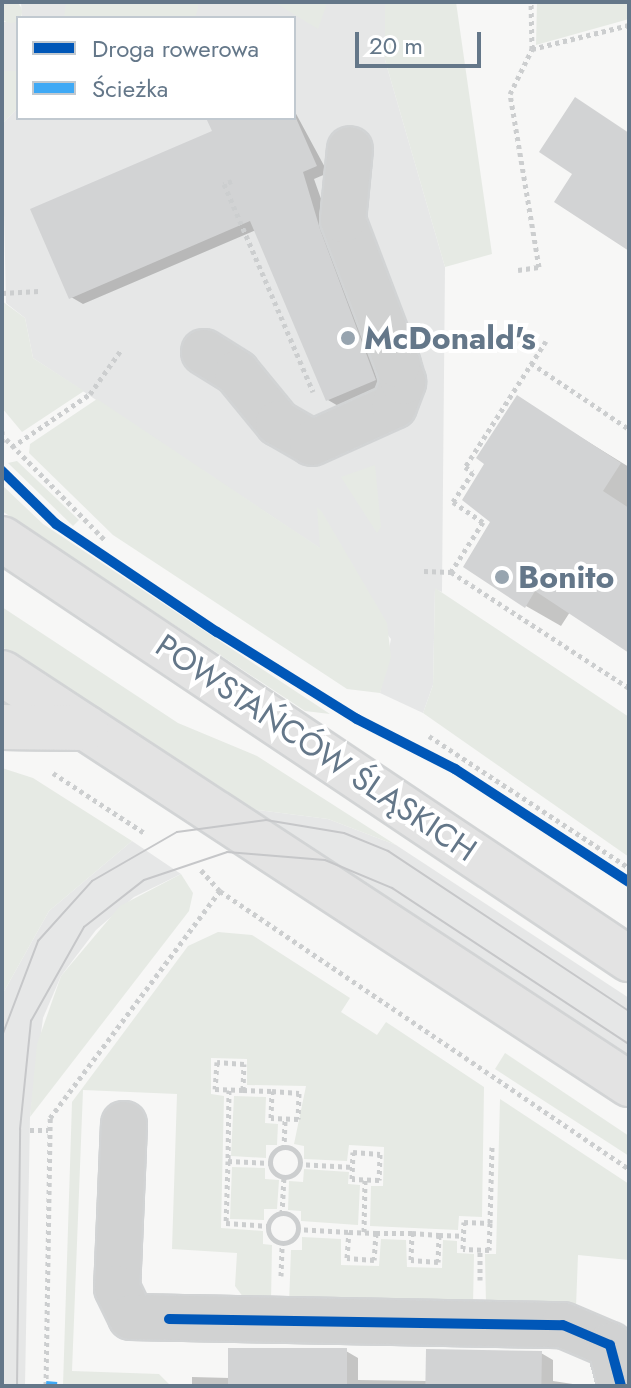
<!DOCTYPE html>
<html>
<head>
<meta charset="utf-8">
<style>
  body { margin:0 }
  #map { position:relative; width:631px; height:1388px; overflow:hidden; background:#f7f7f6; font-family:Jost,sans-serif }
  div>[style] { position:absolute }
  .built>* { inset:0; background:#e6e7e7; transform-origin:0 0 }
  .green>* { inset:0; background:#e6eae4 }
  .round { border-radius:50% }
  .shadow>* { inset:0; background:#0003 }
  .building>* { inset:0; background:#d2d3d4; transform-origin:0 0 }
  .path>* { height:5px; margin-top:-2.5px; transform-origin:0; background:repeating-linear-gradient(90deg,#cccecf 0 4px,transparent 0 8px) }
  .path>.ring { margin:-2.5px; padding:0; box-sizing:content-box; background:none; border:5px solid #cccecf; border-radius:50% }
  .roads { filter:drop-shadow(2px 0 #d2d4d5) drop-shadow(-2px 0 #d2d4d5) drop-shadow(0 2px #d2d4d5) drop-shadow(0 -2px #d2d4d5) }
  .minor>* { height:44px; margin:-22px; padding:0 22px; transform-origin:22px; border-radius:22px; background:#d1d2d2 }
  .major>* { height:44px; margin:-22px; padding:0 22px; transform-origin:22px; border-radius:22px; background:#e3e3e3 }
  .tram>* { height:2px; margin:-1px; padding:0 1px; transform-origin:1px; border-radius:1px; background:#c6c7c9 }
  .quiet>* { height:8px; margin-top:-4px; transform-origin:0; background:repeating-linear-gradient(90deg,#3fa9f5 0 16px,transparent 0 24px) }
  .cycleway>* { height:10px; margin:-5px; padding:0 5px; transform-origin:5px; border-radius:5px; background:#0057b8 }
  .dots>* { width:22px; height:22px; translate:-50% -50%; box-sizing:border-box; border:4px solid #fff; border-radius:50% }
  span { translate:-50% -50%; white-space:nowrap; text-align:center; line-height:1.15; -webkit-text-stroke:8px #fff; paint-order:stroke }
  .poi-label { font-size:32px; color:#647789; font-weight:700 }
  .left { translate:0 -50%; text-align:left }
  .street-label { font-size:32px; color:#647789 }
  .frame { position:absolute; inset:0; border:4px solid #647789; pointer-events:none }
  .legend { position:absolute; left:16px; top:16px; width:280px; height:104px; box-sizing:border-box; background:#fff; border:2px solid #c1c9d0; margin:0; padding:10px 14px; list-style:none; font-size:24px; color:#647789 }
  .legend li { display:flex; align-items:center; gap:16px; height:40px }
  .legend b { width:40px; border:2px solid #c1c9d0 }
  .scale { position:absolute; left:355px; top:32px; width:126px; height:36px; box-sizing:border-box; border:4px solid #647789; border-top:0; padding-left:10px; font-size:24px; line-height:28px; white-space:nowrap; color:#647789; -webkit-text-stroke:6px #fff; paint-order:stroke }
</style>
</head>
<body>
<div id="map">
  <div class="built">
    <i style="clip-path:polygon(21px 2px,385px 2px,385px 60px,445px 267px,442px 592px,435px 589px,433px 685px,423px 713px,380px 693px,391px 639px,321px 549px,33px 358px,25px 318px,6px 303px,2px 124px,18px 108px,18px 118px,294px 118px,294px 18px,22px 18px)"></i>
    <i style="left:18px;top:22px;width:49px;height:16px;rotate:90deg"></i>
    <i style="clip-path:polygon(250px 809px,328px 819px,396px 845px,629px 998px,629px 1059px)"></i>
    <i style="clip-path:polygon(132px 841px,181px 874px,134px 897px,96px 930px,61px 976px,43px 1018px,30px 1117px,25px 1386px,2px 1386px,2px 995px,49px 911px)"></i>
  </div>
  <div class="green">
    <i class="round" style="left:0;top:1px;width:22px;height:22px"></i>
    <i style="clip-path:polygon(66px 2px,198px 2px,198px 8px,195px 18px,64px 18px)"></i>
    <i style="clip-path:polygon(274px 2px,325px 2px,326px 6px,318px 29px)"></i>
    <i style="clip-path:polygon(385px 2px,456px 2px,492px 254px,445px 267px,385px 60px)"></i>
    <i style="clip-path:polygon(537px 2px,629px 2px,629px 19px,536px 45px)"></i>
    <i style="clip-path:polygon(2px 71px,18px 71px,18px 108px,2px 124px)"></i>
    <i style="clip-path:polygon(2px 301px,25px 318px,33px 358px,84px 391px,22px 432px,2px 408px)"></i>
    <i style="clip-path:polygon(97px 399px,320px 548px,317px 507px,322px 512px,387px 623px,391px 657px,380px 693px,347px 689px,113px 535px,29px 453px,30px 444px)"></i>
    <i style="clip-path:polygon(17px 461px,79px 520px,73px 526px,8px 463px)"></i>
    <i style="clip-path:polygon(375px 465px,381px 527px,377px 533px,341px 477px)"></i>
    <i style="clip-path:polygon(2px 485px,43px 524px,330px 714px,305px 711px,2px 511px)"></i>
    <i style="clip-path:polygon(435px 588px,629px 717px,629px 857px,423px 713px,433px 685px)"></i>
    <i style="clip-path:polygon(2px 607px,178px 723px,257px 756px,396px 845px,328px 819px,250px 809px,2px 647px)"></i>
    <i style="clip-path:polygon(2px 768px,33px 778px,132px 841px,49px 911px,2px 995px)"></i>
    <i style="clip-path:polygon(181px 874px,193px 893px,189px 911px,30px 1117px,37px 1044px,61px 976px,120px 906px)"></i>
    <i style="clip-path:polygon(218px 932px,252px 935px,350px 998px,341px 1012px,377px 1035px,386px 1022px,484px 1087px,482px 1217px,459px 1216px,458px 1230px,370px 1226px,371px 1186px,383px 1186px,384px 1147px,349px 1145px,347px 1161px,304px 1159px,304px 1146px,294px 1144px,306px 1086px,247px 1085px,247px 1059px,211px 1058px,211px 1094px,224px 1096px,221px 1228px,263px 1231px,263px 1244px,272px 1245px,271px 1303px,246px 1301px,235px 1286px,237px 1253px,172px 1249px,177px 1094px,83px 1090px,72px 1371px,159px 1374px,171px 1386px,63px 1386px,72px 1102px,188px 946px)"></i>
    <i style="clip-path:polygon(505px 1053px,629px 1136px,629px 1156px,495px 1069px)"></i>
    <i style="clip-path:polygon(234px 1096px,266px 1097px,265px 1123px,278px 1124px,277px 1145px,266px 1145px,266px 1158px,231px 1156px)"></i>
    <i style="clip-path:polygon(500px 1099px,629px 1184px,629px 1260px,578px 1255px,576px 1307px,486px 1305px,485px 1254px,496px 1254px)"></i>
    <i style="clip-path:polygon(232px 1167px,265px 1168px,265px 1179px,279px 1180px,277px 1209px,264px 1209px,264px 1220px,230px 1219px)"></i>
    <i style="clip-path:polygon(304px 1169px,349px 1172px,348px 1184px,360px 1185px,358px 1225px,301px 1221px,301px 1211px,288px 1210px,289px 1181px,303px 1182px)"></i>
    <i style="clip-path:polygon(302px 1237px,341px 1239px,341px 1265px,379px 1266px,381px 1239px,406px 1240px,407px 1267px,442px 1268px,443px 1240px,457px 1241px,457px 1253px,474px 1254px,473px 1306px,289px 1304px,291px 1250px,302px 1250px)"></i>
  </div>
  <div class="shadow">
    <i style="clip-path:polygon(294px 110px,328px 173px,314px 179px,387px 386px,340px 407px,328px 400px,256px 230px,83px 304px,71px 297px,214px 132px,208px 118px,294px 118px)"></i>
    <i style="clip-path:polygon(517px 398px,629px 467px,629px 651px,570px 612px,561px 626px,526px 606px,492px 522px,487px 463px)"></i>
    <i style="clip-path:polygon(346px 1351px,358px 1358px,358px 1380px,427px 1381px,541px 1353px,553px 1360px,553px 1381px,586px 1386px,192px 1386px,192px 1377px,230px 1378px)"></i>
  </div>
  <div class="building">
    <i style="clip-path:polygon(575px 97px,629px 133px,629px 251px,554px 202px,572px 174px,539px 152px)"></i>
    <i style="clip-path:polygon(206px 118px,296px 118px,317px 166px,303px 172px,320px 229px,376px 380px,326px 401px,250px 221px,69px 299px,30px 209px,212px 131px)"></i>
    <i style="clip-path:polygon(517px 395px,621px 463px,603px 491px,629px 508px,629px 653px,535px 591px,525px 608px,463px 567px,490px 522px,462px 500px,484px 464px,476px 458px)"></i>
    <i style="left:228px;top:1348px;width:119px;height:38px"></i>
    <i style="left:426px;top:1349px;width:116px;height:37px;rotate:1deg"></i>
  </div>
  <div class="path">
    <i style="left:532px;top:49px;width:100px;rotate:-13.9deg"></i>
    <i style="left:232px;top:181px;width:9px;rotate:159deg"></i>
    <i style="left:224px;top:184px;width:226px;rotate:66.8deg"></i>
    <i style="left:518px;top:270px;width:21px;rotate:-8deg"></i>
    <i style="left:539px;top:267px;width:175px;rotate:-99.5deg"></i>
    <i style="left:510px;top:94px;width:50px;rotate:-63.9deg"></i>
    <i style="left:532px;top:49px;width:47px;rotate:-91.2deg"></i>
    <i style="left:2px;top:293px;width:37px;rotate:-3deg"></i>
    <i style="left:546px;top:341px;width:150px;rotate:122.7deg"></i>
    <i style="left:465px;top:467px;width:9px;rotate:32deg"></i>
    <i style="left:473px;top:472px;width:36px;rotate:124deg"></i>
    <i style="left:453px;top:502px;width:36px;rotate:34deg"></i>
    <i style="left:483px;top:522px;width:59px;rotate:122.6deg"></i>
    <i style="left:451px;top:572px;width:212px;rotate:33.1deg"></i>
    <i style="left:531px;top:363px;width:118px;rotate:34deg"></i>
    <i style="left:2px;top:431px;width:12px;rotate:90deg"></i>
    <i style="left:6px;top:439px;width:143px;rotate:45.6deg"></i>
    <i style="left:12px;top:447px;width:94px;rotate:-34.2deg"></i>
    <i style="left:90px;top:394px;width:54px;rotate:-54.8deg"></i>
    <i style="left:424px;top:571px;width:27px;rotate:2deg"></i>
    <i style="left:429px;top:736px;width:240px;rotate:33.4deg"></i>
    <i style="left:53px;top:773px;width:111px;rotate:33.3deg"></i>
    <i style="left:201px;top:870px;width:28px;rotate:48deg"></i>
    <i style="left:220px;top:891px;width:495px;rotate:34.2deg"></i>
    <i style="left:229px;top:1090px;width:71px;rotate:90.8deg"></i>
    <i style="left:228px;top:1161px;width:43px;rotate:2.7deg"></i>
    <i style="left:243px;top:1090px;width:26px;rotate:-88deg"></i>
    <i style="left:244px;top:1064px;width:27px;rotate:-176deg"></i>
    <i style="left:217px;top:1062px;width:27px;rotate:94deg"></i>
    <i style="left:215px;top:1089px;width:28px;rotate:2deg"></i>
    <i style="left:243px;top:1090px;width:29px;rotate:2deg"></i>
    <i style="left:272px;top:1091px;width:27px;rotate:4deg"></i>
    <i style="left:299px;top:1093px;width:26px;rotate:92deg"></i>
    <i style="left:298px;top:1119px;width:27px;rotate:-178deg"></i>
    <i style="left:271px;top:1118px;width:27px;rotate:-88deg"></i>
    <i style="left:30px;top:1130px;width:18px"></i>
    <i class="ring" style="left:270px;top:1147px;width:25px;height:25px"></i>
    <i style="left:284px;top:1149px;width:30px;rotate:-88deg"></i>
    <i style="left:353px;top:1152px;width:27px;rotate:4deg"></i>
    <i style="left:380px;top:1154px;width:26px;rotate:92deg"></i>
    <i style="left:379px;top:1180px;width:27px;rotate:-178deg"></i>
    <i style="left:352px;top:1179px;width:27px;rotate:-88deg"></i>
    <i style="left:228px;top:1161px;width:62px;rotate:91.8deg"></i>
    <i style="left:226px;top:1223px;width:43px;rotate:4deg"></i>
    <i style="left:298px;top:1164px;width:55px;rotate:3.1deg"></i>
    <i class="ring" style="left:268px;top:1213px;width:25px;height:25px"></i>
    <i style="left:282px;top:1214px;width:38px;rotate:-87deg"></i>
    <i style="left:464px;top:1222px;width:26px;rotate:2deg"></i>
    <i style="left:490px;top:1223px;width:27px;rotate:92deg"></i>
    <i style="left:489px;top:1250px;width:26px;rotate:-178deg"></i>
    <i style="left:463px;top:1249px;width:27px;rotate:-88deg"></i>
    <i style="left:490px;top:1223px;width:76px;rotate:-88.5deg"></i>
    <i style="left:296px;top:1229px;width:53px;rotate:3.2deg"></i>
    <i style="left:349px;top:1232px;width:27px;rotate:2deg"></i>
    <i style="left:376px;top:1233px;width:27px;rotate:94deg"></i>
    <i style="left:374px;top:1260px;width:27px;rotate:-176deg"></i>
    <i style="left:347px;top:1258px;width:26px;rotate:-86deg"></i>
    <i style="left:364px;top:1232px;width:52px;rotate:-88.9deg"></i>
    <i style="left:376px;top:1233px;width:36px"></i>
    <i style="left:412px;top:1233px;width:27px;rotate:4deg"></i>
    <i style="left:439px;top:1235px;width:27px;rotate:92deg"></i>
    <i style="left:438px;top:1262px;width:27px;rotate:-176deg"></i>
    <i style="left:411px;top:1260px;width:27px;rotate:-88deg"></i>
    <i style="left:439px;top:1235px;width:24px;rotate:2deg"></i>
    <i style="left:281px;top:1276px;width:35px;rotate:-88deg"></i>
    <i style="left:480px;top:1280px;width:30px;rotate:-90deg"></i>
    <i style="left:46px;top:1386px;width:268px;rotate:-89.1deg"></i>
    <i style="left:50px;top:1118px;width:284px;rotate:-53.2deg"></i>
  </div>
  <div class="roads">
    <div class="minor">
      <i style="left:204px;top:352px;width:39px;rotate:32deg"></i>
      <i style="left:237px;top:373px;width:65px;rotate:50.6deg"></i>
      <i style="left:278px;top:423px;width:39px;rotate:30deg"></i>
      <i style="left:312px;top:443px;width:90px;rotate:-24.3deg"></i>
      <i style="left:394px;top:406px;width:26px;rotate:-69deg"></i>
      <i style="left:403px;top:382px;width:18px;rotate:-106deg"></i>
      <i style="left:398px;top:365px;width:155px;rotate:-110.8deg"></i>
      <i style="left:343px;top:220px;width:71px;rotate:-84.4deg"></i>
      <i style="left:124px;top:1124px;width:164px;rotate:92.4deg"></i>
      <i style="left:117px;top:1288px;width:32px;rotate:64deg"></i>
      <i style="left:131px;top:1317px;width:432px;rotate:1.1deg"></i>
      <i style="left:563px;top:1325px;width:51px;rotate:23.1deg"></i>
      <i style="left:610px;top:1345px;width:42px;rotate:75deg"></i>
    </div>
    <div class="major">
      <i style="left:2px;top:539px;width:755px;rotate:33.82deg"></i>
      <i style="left:2px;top:673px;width:750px;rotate:33.24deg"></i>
      <i style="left:2px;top:727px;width:84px;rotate:0.7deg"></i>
    </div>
  </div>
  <div class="tram">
    <i style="left:2px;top:1036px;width:102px;rotate:-69.2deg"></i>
    <i style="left:38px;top:941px;width:81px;rotate:-48deg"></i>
    <i style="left:92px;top:881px;width:98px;rotate:-30deg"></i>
    <i style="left:177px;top:832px;width:90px;rotate:-7.7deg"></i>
    <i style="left:266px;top:820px;width:79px;rotate:9.5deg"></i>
    <i style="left:344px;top:833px;width:48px;rotate:22.2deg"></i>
    <i style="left:388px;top:851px;width:289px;rotate:33.6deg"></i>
    <i style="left:17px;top:1386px;width:257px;rotate:-89.3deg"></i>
    <i style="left:20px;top:1129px;width:109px;rotate:-84.2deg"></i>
    <i style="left:31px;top:1021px;width:108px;rotate:-60.6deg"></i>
    <i style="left:84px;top:927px;width:76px;rotate:-38.1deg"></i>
    <i style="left:144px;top:880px;width:88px;rotate:-18.6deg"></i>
    <i style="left:227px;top:852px;width:98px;rotate:4.7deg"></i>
    <i style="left:325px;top:860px;width:73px;rotate:22.7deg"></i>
    <i style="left:392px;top:888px;width:284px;rotate:33.4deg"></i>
  </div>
  <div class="quiet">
    <i style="left:46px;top:1385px;width:11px;rotate:5deg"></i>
  </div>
  <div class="cycleway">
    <i style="left:2px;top:471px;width:76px;rotate:44.5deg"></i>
    <i style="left:56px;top:524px;width:194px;rotate:33.9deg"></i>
    <i style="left:217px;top:632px;width:165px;rotate:31.9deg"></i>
    <i style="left:357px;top:719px;width:110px;rotate:27deg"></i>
    <i style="left:455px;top:769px;width:207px;rotate:33deg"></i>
    <i style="left:169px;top:1319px;width:394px;rotate:0.9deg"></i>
    <i style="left:563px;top:1325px;width:51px;rotate:23.1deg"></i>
    <i style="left:610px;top:1345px;width:42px;rotate:75deg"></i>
  </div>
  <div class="dots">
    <i style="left:348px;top:338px;background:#97a4af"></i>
    <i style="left:502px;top:577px;background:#97a4af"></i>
  </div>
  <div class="poi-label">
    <span class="left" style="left:364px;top:338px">McDonald's</span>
    <span class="left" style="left:518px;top:577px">Bonito</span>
  </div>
  <div class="street-label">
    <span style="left:316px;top:748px;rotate:34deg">POWSTAŃCÓW ŚLĄSKICH</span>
  </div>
  <div class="frame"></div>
  <ul class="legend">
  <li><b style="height:10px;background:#0057b8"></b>Droga rowerowa</li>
  <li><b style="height:10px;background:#3fa9f5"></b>Ścieżka</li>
  </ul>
  <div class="scale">20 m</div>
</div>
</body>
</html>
